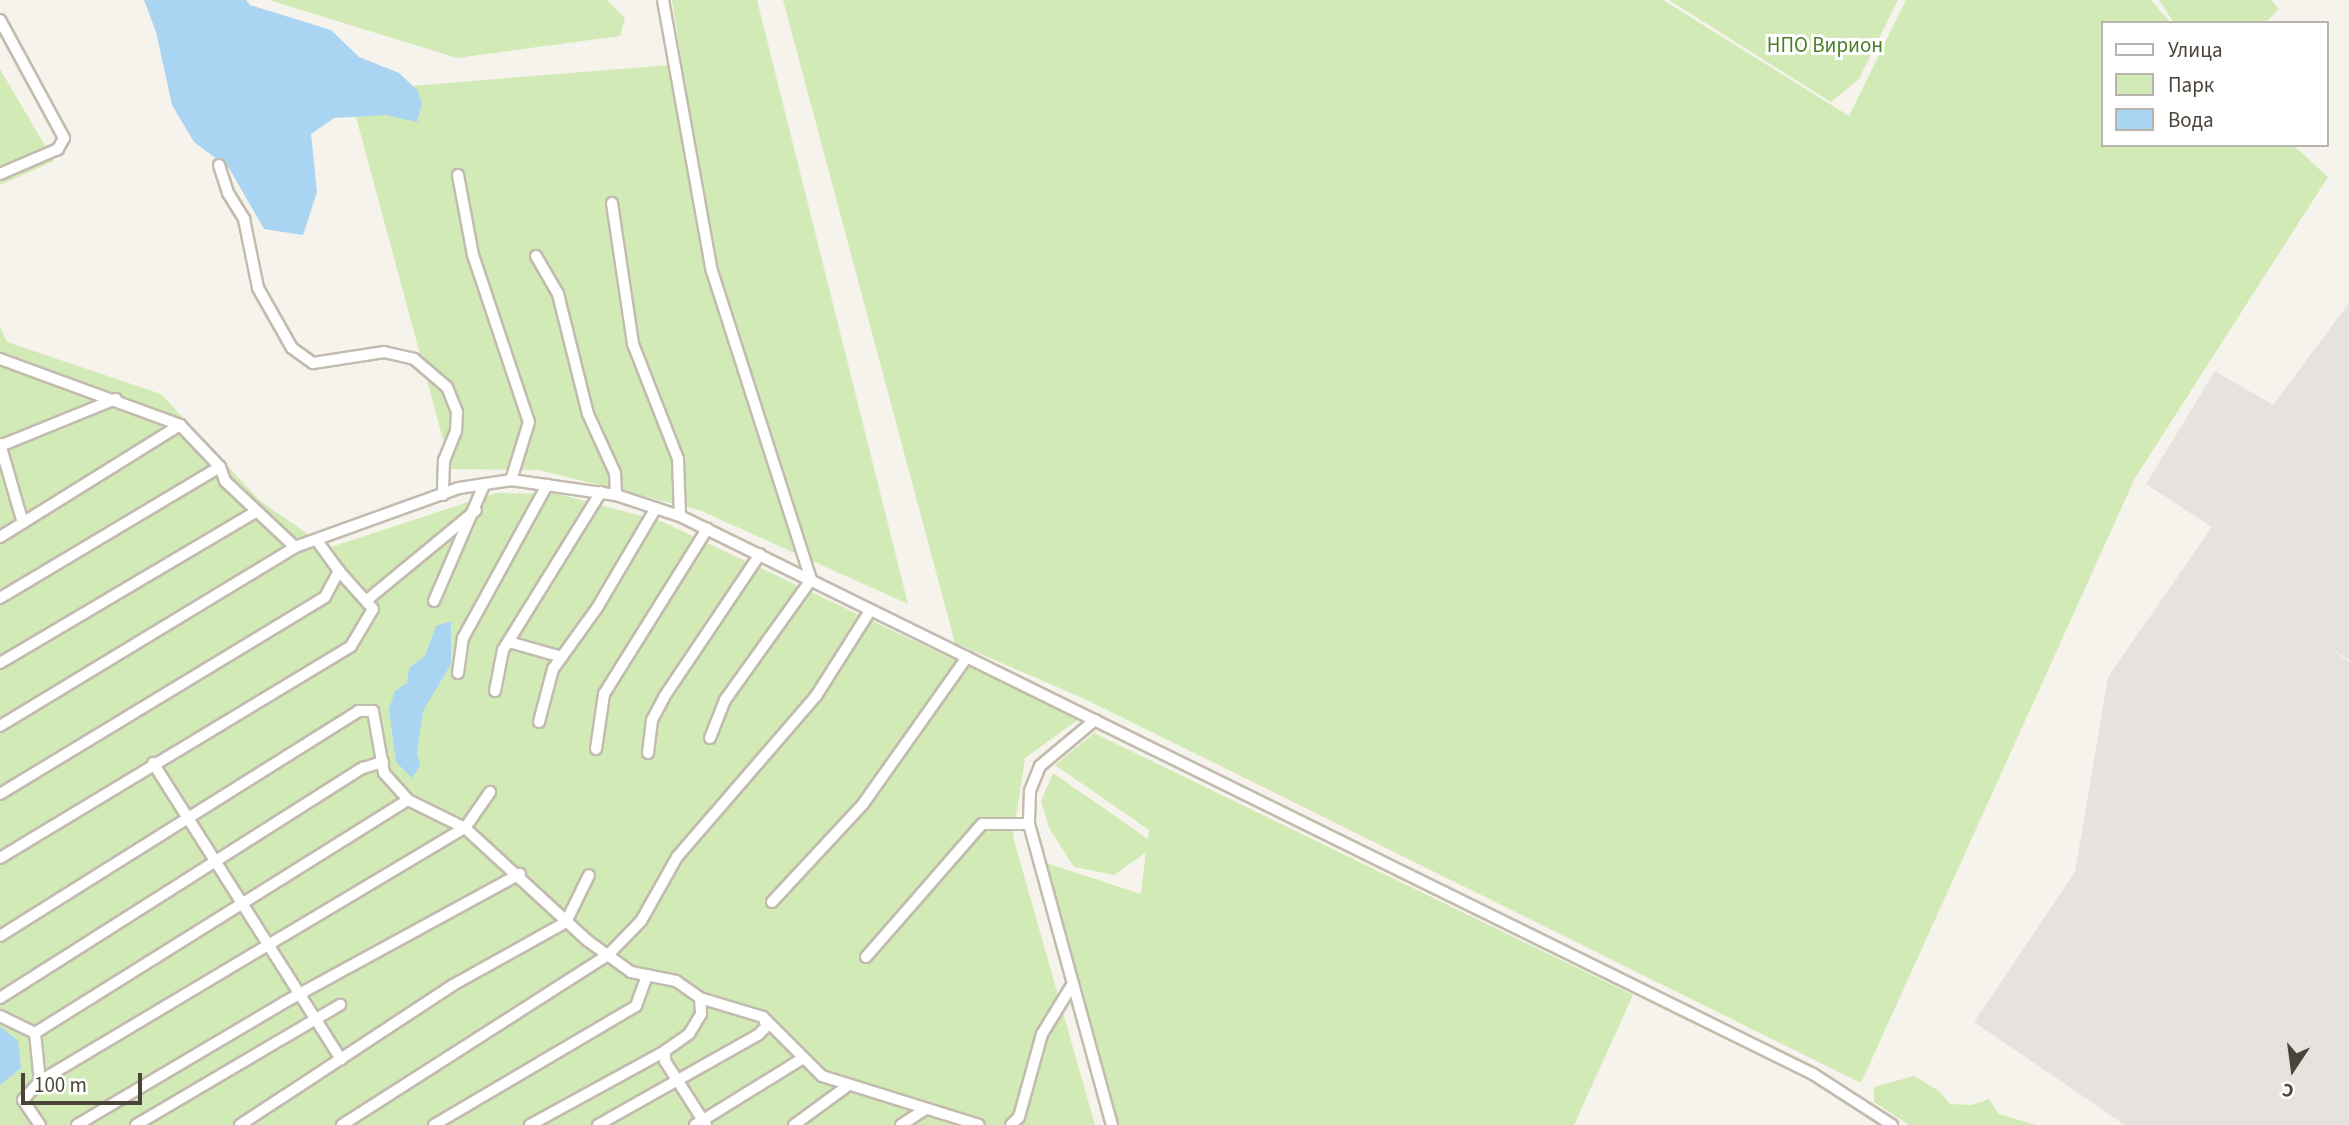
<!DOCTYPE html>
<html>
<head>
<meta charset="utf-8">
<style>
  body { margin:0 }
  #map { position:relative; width:2349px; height:1125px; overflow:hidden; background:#f6f3ec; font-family:"Source Sans 3",sans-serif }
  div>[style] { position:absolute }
  .industrial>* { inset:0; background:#e6e2dd }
  .green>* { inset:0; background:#d2eab5 }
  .water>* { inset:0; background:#a9d4f2 }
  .roads { filter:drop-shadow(2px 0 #c2bbae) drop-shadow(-2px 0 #c2bbae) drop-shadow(0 2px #c2bbae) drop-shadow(0 -2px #c2bbae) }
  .minor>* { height:10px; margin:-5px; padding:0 5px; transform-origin:5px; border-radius:5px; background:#fff }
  span { translate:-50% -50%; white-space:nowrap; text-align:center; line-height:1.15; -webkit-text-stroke:6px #fff; paint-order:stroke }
  .park-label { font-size:21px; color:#4a7f2a }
  .legend { position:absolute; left:2101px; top:21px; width:228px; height:126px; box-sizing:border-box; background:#fff; border:2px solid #b7b4b0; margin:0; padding:9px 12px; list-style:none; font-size:21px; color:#4b4439 }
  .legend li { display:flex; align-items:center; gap:14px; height:35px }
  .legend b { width:35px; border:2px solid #b7b4b0 }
  .north { position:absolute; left:2258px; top:1034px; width:70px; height:70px; -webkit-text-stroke:5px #fff; paint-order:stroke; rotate:193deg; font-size:19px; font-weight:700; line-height:28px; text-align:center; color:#4b4439 }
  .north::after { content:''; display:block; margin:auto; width:24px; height:32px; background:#4b4439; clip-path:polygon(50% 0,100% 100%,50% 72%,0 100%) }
  .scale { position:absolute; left:21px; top:1073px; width:121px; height:32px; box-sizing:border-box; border:4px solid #4b4439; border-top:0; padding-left:9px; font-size:21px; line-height:24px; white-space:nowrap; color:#4b4439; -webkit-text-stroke:5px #fff; paint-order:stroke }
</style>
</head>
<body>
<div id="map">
  <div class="industrial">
    <i style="clip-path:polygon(2349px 303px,2349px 660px,2324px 644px,2349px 662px,2349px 1125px,2125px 1125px,1974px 1022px,2075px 872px,2108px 677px,2212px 527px,2146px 484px,2215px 371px,2273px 405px)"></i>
  </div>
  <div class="green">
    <i style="clip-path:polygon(269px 0,607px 0,625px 18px,620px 36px,457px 58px)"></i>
    <i style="clip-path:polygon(672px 0,757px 0,908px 604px,699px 510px,539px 470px,451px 469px,349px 91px,682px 64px)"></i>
    <i style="clip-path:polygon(783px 0,1663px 0,1849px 116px,1906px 0,2151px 0,2171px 23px,2102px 23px,2102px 145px,2293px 145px,2328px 177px,2135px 478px,1861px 1083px,1087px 700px,955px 643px)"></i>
    <i style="clip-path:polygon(1669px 0,1898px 0,1859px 79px,1831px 102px)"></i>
    <i style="clip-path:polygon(2159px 0,2271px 0,2279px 9px,2265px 23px,2174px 23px)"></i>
    <i style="clip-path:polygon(0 69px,54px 161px,0 185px)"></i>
    <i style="clip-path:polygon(0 327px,7px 342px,161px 394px,260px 501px,328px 548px,496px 493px,558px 494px,661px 521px,1079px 719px,1025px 758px,1013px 837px,1095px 1125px,0 1125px)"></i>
    <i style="clip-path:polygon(1094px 733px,1633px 995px,1574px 1125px,1111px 1125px,1040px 861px,1141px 894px,1146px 852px,1114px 875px,1074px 867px,1049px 828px,1041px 801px,1053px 773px,1148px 839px,1149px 830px,1055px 765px)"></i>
    <i style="clip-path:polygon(1914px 1076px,1939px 1091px,1950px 1104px,1972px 1105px,1989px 1099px,1999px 1114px,2036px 1125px,1909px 1125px,1874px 1102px,1874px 1087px)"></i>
  </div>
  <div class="water">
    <i style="clip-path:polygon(144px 0,246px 0,250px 5px,331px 30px,359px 57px,399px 73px,418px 91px,422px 104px,417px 122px,386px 115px,334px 118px,311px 134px,317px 192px,303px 235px,264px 229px,229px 168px,194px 142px,172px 105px,156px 32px)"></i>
    <i style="clip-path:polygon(451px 621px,451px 664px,423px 711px,417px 753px,420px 766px,412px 778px,396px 762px,389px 709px,395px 691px,407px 683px,409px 668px,425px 656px,436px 626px)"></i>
    <i style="clip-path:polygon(0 1026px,18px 1041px,21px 1068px,0 1085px)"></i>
  </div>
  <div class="roads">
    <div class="minor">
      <i style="left:663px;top:0;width:275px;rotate:79.8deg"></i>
      <i style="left:712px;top:271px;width:324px;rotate:72.2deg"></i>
      <i style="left:0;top:20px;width:134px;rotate:61.5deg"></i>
      <i style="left:64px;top:138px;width:13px;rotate:119deg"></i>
      <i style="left:58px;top:149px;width:63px;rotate:156.7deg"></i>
      <i style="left:219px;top:165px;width:29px;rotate:72deg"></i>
      <i style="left:228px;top:193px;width:31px;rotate:58deg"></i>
      <i style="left:244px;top:219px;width:70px;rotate:78.5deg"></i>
      <i style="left:258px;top:288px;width:69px;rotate:60.5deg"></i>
      <i style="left:292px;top:348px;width:26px;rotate:36deg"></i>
      <i style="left:313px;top:363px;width:72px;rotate:-8.8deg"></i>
      <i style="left:384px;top:352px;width:31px;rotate:13deg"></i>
      <i style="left:414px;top:359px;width:43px;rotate:40.3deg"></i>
      <i style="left:447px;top:387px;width:27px;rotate:68deg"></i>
      <i style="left:457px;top:412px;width:19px;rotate:93deg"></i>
      <i style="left:456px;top:431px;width:31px;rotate:112deg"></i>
      <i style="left:444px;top:460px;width:35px;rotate:92deg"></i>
      <i style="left:458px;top:175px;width:81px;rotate:79.4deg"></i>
      <i style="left:473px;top:255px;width:176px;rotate:71.5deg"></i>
      <i style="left:529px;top:422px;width:61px;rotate:107.2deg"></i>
      <i style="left:612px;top:203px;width:143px;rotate:81.5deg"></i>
      <i style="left:633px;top:344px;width:123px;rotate:68.6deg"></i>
      <i style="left:678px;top:459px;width:57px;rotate:88deg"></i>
      <i style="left:536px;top:256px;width:44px;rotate:59.9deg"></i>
      <i style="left:558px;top:294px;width:124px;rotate:76deg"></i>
      <i style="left:588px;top:414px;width:65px;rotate:65.4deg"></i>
      <i style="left:615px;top:473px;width:22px;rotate:87deg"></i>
      <i style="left:0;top:359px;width:192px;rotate:20.1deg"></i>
      <i style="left:180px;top:425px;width:58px;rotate:46.4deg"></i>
      <i style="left:220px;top:467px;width:15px;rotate:70deg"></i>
      <i style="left:225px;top:481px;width:96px;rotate:43.3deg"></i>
      <i style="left:295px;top:547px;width:174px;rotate:-19.8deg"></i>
      <i style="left:459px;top:488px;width:53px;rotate:-8.7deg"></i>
      <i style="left:511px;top:480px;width:106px;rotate:8.1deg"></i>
      <i style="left:616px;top:495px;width:67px;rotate:18.2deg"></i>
      <i style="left:680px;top:516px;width:1263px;rotate:26.22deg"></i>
      <i style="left:1813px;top:1074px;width:94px;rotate:32.8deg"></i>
      <i style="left:0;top:444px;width:82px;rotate:73.8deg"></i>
      <i style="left:0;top:446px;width:125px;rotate:-22.1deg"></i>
      <i style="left:0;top:537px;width:212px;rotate:-31.9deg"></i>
      <i style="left:0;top:598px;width:256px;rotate:-30.8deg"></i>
      <i style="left:367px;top:600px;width:141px;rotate:-39.5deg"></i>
      <i style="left:434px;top:601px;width:126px;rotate:-66.7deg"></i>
      <i style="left:509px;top:642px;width:55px;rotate:15.8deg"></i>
      <i style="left:0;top:663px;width:296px;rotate:-30.6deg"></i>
      <i style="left:458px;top:673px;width:35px;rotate:-82deg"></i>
      <i style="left:463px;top:638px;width:175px;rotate:-61.2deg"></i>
      <i style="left:495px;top:691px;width:42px;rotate:-79deg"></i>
      <i style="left:503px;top:650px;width:186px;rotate:-58.2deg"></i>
      <i style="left:1095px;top:720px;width:72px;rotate:140.1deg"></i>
      <i style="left:1040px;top:766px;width:27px;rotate:112deg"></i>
      <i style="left:1030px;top:791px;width:33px;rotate:92deg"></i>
      <i style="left:1029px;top:824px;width:312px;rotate:74.6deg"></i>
      <i style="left:539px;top:722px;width:55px;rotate:-75.2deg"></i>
      <i style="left:553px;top:669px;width:75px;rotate:-54.2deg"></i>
      <i style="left:597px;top:608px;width:116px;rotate:-59.5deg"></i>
      <i style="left:0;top:726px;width:345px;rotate:-31.2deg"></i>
      <i style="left:710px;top:738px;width:41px;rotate:-68.5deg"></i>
      <i style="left:725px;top:700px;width:148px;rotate:-54.4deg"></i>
      <i style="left:596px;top:749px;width:56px;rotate:-81.7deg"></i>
      <i style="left:604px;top:694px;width:195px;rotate:-58deg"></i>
      <i style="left:648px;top:753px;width:33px;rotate:-83deg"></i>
      <i style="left:652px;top:720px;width:26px;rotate:-62deg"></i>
      <i style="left:664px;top:697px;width:172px;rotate:-56.1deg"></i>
      <i style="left:153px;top:763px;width:351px;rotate:57.6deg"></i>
      <i style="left:0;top:794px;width:380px;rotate:-31.2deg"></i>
      <i style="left:325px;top:597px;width:30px;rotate:-62deg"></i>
      <i style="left:339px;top:571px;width:36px;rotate:-126deg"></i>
      <i style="left:0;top:858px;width:410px;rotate:-31.1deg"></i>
      <i style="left:351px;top:646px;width:43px;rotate:-59.3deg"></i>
      <i style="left:373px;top:609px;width:51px;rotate:-131.8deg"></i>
      <i style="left:772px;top:902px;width:134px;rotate:-47.1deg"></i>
      <i style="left:863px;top:804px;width:180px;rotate:-54.7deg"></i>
      <i style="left:0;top:936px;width:423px;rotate:-32.1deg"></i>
      <i style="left:358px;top:711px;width:15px"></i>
      <i style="left:373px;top:711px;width:63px;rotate:79.9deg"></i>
      <i style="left:384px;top:773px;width:36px;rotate:48deg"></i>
      <i style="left:408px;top:800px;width:64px;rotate:26.2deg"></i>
      <i style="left:465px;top:828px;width:167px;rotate:42.6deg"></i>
      <i style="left:588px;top:941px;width:53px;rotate:35.8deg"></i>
      <i style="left:631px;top:972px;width:46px;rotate:11.3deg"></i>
      <i style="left:676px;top:981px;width:29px;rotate:35deg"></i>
      <i style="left:700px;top:998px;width:16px;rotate:86deg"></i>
      <i style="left:701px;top:1014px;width:23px;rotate:121deg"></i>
      <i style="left:689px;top:1034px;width:29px;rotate:145deg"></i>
      <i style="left:665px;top:1051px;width:10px;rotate:90deg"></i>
      <i style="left:665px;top:1061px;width:76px;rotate:57.4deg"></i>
      <i style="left:866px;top:957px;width:176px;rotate:-48.9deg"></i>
      <i style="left:982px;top:824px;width:47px"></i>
      <i style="left:0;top:998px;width:430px;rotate:-32.4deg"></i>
      <i style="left:363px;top:768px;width:21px;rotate:-17deg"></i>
      <i style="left:0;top:1016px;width:39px;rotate:26deg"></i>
      <i style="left:35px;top:1033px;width:48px;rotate:84.1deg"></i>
      <i style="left:40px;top:1081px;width:25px;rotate:132deg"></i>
      <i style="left:23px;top:1100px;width:30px;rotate:56deg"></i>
      <i style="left:765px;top:1019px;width:81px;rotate:45deg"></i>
      <i style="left:822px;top:1076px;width:164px;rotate:17.3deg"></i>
      <i style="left:35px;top:1033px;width:440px;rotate:-32deg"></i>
      <i style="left:40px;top:1081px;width:495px;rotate:-30.8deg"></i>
      <i style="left:465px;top:828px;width:44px;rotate:-55.2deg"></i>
      <i style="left:77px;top:1125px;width:239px;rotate:-30.6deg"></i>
      <i style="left:283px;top:1003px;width:270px;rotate:-28.6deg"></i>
      <i style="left:136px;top:1125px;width:237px;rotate:-30.5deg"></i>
      <i style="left:240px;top:1125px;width:255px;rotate:-33.3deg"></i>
      <i style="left:453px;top:985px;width:129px;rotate:-29.1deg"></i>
      <i style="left:566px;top:922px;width:52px;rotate:-63.9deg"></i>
      <i style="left:342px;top:1125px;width:316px;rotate:-32.6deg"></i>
      <i style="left:608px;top:955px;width:47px;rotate:-45.9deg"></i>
      <i style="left:641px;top:921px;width:73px;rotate:-60.6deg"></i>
      <i style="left:677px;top:857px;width:213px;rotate:-49.2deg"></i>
      <i style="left:816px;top:696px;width:101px;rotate:-57.6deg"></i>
      <i style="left:434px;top:1125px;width:234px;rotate:-30.5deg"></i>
      <i style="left:636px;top:1006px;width:33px;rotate:-70deg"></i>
      <i style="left:530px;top:1125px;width:154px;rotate:-28.7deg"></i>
      <i style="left:598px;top:1125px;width:184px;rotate:-29.4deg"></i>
      <i style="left:758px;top:1035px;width:13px;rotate:-45deg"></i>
      <i style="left:767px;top:1026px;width:10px;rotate:-114deg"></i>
      <i style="left:763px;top:1017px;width:66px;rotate:-163.2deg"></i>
      <i style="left:695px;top:1125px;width:126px;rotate:-31.7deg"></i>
      <i style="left:794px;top:1125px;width:64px;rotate:-36.2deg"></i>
      <i style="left:901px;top:1125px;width:27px;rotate:-33deg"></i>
      <i style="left:1011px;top:1125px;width:11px;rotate:-45deg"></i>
      <i style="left:1019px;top:1117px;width:86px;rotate:-74.5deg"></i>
      <i style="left:1042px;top:1034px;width:57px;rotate:-58.5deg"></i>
    </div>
  </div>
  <div class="park-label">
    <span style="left:1825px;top:45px">НПО Вирион</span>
  </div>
  <ul class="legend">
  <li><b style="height:9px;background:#fff"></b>Улица</li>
  <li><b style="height:19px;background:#d2eab5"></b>Парк</li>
  <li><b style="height:19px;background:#a9d4f2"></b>Вода</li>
  </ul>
  <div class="north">С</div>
  <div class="scale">100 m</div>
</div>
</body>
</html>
